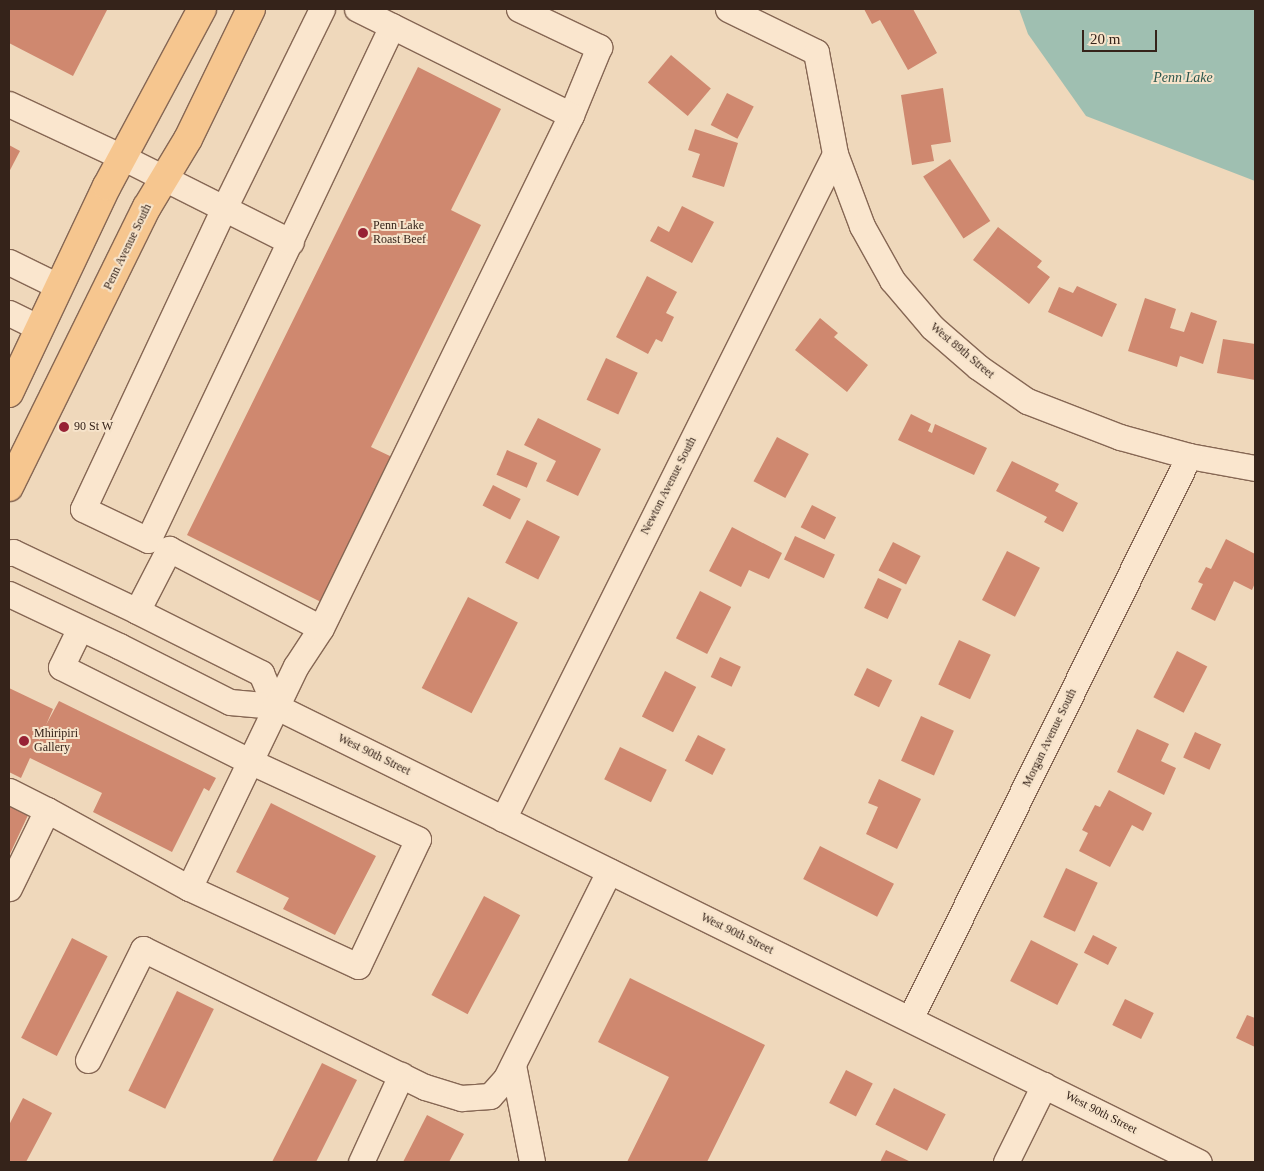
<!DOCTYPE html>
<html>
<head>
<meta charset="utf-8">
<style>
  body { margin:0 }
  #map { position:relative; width:1264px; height:1171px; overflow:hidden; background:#efd8bb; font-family:Georgia,serif }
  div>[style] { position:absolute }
  .water>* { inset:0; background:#9fbfb1 }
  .building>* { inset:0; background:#cf886f; transform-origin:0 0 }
  .roads { filter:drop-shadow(1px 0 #866754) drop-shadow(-1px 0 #866754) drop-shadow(0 1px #866754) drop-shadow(0 -1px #866754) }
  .minor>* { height:25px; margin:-12.5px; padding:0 12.5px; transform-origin:12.5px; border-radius:12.5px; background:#fae6ce }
  .major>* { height:28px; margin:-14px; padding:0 14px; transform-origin:14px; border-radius:14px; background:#f6c68f }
  .dots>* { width:14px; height:14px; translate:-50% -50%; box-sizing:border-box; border:2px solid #f6e3ca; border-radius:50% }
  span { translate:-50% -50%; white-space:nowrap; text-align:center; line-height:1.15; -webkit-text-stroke:4px #f6e3ca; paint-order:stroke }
  .poi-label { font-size:12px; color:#35231a }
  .left { translate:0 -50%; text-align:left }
  .street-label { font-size:12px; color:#35231a }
  .water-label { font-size:14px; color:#28554c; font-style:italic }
  .frame { position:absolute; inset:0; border:10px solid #35231a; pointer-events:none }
  .scale { position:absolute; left:1082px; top:30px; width:75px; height:22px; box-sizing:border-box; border:2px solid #35231a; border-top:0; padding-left:6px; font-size:15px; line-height:18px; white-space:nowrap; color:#35231a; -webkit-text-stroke:4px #f6e3ca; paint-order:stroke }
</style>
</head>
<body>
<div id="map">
  <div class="water">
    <i style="clip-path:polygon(1019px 9px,1255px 9px,1255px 181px,1086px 116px,1028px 34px)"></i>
  </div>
  <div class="building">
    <i style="clip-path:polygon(9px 9px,103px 9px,107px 10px,73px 76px,9px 43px)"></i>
    <i style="clip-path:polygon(864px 9px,913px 9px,937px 53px,908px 70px,880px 20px,872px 24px)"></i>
    <i style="left:671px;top:55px;width:52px;height:36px;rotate:40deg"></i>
    <i style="clip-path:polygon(418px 67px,501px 109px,451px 210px,481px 225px,371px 447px,392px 457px,321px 602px,187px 535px)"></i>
    <i style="clip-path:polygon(943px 88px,951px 142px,931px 145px,934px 161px,912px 165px,901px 95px)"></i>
    <i style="left:727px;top:93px;width:30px;height:36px;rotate:27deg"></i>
    <i style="clip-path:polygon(695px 129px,738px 143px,724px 187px,692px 177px,700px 154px,688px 150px)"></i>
    <i style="clip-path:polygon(9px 145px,20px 151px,9px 172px)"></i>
    <i style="left:950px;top:159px;width:74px;height:32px;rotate:57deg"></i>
    <i style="clip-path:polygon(682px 206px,714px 222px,692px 263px,650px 241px,658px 226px,669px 232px)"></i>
    <i style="clip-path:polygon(998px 227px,1042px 261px,1037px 267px,1050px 277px,1029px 304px,973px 260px)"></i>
    <i style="clip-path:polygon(647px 276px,677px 292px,666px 313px,674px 317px,662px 342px,656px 339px,648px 354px,616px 337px)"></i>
    <i style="clip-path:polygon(1077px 286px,1117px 304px,1102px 337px,1048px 312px,1059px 287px,1073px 293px)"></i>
    <i style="clip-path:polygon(1145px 298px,1176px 309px,1170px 328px,1184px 332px,1191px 312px,1217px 321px,1203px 364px,1180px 356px,1177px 367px,1128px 351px)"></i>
    <i style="clip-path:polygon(820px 318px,838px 333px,834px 337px,868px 365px,847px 392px,795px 350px)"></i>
    <i style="clip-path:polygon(1223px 339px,1255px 344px,1255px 380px,1217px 373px)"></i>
    <i style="left:606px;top:358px;width:35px;height:46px;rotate:25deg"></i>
    <i style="clip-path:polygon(911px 414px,931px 424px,928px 431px,932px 433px,935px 424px,987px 448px,974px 475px,898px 440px)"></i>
    <i style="clip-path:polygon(538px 418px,601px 449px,578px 496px,546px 481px,556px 461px,524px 445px)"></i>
    <i style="left:777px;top:437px;width:36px;height:50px;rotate:28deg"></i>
    <i style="left:507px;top:450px;width:33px;height:27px;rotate:23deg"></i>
    <i style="clip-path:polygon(1012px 461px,1059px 484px,1055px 491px,1078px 503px,1063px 532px,1044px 522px,1047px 517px,996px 491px)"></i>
    <i style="left:493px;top:485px;width:31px;height:23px;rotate:27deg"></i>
    <i style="left:812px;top:505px;width:27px;height:25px;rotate:27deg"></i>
    <i style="left:527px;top:520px;width:37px;height:48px;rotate:27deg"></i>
    <i style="clip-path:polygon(732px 527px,782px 553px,769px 579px,749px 570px,741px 587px,709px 571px)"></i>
    <i style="left:795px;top:536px;width:44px;height:26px;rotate:25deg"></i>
    <i style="clip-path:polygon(1226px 539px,1255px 554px,1255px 583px,1252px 590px,1234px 581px,1215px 621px,1191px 609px,1203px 584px,1198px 582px,1206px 567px,1211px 569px)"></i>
    <i style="left:893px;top:542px;width:31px;height:32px;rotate:27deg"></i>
    <i style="left:1007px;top:551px;width:37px;height:55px;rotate:27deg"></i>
    <i style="left:878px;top:578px;width:26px;height:33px;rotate:25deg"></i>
    <i style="left:700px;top:591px;width:35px;height:53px;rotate:27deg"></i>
    <i style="left:468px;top:597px;width:56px;height:102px;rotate:27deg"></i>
    <i style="left:959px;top:640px;width:35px;height:49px;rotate:25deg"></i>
    <i style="left:1177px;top:651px;width:34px;height:52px;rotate:27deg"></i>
    <i style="left:720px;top:657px;width:23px;height:22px;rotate:25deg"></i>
    <i style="left:867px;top:668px;width:28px;height:30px;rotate:26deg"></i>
    <i style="left:665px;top:671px;width:35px;height:51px;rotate:27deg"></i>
    <i style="clip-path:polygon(9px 688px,53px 709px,46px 725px,59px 701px,216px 778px,209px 791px,204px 788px,172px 852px,93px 812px,102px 793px,30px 758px,21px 778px,9px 772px)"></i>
    <i style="left:921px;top:716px;width:36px;height:49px;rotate:24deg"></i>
    <i style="clip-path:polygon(1137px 729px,1169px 744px,1161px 761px,1176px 768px,1164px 795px,1117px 772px)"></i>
    <i style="left:1195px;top:732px;width:29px;height:28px;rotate:25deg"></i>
    <i style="left:698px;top:735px;width:31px;height:29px;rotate:27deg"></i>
    <i style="left:620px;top:747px;width:52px;height:36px;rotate:26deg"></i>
    <i style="clip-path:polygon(879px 779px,921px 799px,897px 849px,866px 834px,878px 807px,868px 803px)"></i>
    <i style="clip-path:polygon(1109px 790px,1152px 813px,1143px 831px,1132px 825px,1110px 867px,1079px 851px,1088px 833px,1082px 830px,1095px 805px,1100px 807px)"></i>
    <i style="clip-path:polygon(9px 803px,29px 813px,9px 856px)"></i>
    <i style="clip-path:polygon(271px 803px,376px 856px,335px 935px,283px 909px,289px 898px,236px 872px)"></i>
    <i style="left:820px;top:846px;width:83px;height:37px;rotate:27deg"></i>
    <i style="left:1066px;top:868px;width:35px;height:54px;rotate:25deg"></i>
    <i style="left:484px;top:896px;width:41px;height:112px;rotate:28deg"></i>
    <i style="left:1093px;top:935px;width:27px;height:20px;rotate:27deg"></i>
    <i style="left:72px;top:938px;width:40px;height:112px;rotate:27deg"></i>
    <i style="left:1031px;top:940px;width:53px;height:46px;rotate:27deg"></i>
    <i style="clip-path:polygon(630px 978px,765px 1045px,707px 1162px,627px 1162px,669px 1077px,598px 1042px)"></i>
    <i style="left:177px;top:991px;width:41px;height:111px;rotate:26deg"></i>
    <i style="left:1125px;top:999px;width:32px;height:29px;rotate:26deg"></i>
    <i style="clip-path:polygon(1247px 1015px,1255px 1018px,1255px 1047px,1236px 1038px)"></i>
    <i style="clip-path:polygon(322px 1063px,357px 1080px,316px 1162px,272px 1162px)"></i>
    <i style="left:846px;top:1070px;width:30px;height:37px;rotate:27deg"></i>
    <i style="left:894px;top:1088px;width:58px;height:41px;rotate:27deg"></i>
    <i style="clip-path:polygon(23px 1098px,52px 1113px,26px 1162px,9px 1162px,9px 1125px)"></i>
    <i style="clip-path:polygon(427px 1115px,464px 1134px,449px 1162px,403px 1162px)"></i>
    <i style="clip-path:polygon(886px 1150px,911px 1162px,880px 1162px)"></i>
  </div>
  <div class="roads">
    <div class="minor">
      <i style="left:322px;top:9px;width:224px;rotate:116.2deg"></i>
      <i style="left:223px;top:210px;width:330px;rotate:115.1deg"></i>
      <i style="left:83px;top:509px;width:72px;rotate:25.5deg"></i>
      <i style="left:148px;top:540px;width:569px;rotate:-64.61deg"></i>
      <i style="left:519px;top:9px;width:89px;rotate:25.4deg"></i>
      <i style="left:599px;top:47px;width:74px;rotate:112.4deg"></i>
      <i style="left:728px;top:9px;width:98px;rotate:26deg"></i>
      <i style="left:816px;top:52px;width:104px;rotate:79.4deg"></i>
      <i style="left:835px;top:154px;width:77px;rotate:69.4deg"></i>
      <i style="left:862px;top:226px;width:62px;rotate:60.9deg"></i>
      <i style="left:892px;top:280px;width:62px;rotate:49.6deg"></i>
      <i style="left:932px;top:327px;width:61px;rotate:41deg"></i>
      <i style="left:978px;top:367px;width:60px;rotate:34.8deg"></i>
      <i style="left:1027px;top:401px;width:100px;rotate:21.2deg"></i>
      <i style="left:1120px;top:437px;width:72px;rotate:15.4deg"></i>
      <i style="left:1189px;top:456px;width:67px;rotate:10.3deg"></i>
      <i style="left:9px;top:104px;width:125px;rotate:25.1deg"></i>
      <i style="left:122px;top:157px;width:189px;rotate:26.7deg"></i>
      <i style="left:9px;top:262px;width:55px;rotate:26.1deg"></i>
      <i style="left:9px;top:313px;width:34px;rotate:26deg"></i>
      <i style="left:9px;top:553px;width:4px;rotate:-14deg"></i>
      <i style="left:13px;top:552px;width:137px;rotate:25.4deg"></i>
      <i style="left:137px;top:611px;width:139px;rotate:26.6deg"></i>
      <i style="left:261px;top:673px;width:36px;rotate:67deg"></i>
      <i style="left:9px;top:594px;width:122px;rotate:25.3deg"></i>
      <i style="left:119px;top:646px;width:124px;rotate:26.8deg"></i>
      <i style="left:230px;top:702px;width:45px;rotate:5.1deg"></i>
      <i style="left:275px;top:706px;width:1030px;rotate:26.27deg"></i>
      <i style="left:137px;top:611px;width:70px;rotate:-62.7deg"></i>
      <i style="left:169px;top:549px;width:171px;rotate:27.5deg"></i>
      <i style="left:9px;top:791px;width:42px;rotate:26.6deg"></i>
      <i style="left:47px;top:810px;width:87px;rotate:116deg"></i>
      <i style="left:47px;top:810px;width:162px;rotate:28.8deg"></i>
      <i style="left:189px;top:888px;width:186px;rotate:24.8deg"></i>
      <i style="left:358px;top:966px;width:140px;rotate:-64.7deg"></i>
      <i style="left:418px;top:839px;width:186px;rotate:-155.2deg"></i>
      <i style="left:249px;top:761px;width:210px;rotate:-153.4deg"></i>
      <i style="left:61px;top:667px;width:43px;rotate:-64deg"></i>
      <i style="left:503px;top:819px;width:743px;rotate:-63.47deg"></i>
      <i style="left:189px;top:888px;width:246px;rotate:-64.3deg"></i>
      <i style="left:296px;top:666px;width:45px;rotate:-56.7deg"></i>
      <i style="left:321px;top:628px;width:571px;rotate:-64.02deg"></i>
      <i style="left:571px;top:115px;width:239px;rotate:-153.6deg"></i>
      <i style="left:910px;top:1019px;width:628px;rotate:-63.64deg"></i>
      <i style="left:88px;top:1060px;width:124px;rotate:-63.6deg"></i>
      <i style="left:143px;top:949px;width:314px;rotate:26.1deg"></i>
      <i style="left:425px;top:1087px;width:38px;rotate:17deg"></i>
      <i style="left:461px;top:1098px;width:29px;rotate:-4deg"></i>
      <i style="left:490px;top:1096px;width:24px;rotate:-48deg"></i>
      <i style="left:506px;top:1078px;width:231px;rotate:-63.5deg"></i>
      <i style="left:513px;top:1065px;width:99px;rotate:78.9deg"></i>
      <i style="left:361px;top:1162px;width:96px;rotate:-65.3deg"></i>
      <i style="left:1006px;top:1162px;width:86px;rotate:-63.7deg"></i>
    </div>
    <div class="major">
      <i style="left:9px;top:393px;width:229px;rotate:-64.7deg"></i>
      <i style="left:107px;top:186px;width:201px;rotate:-61.8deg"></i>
      <i style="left:9px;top:487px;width:312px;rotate:-63.8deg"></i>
      <i style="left:147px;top:207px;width:79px;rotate:-58.9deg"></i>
      <i style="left:188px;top:139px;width:144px;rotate:-64.1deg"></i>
    </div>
  </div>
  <div class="dots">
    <i style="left:363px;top:233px;background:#972235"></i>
    <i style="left:64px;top:427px;background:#972235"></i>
    <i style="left:24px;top:741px;background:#972235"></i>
  </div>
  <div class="poi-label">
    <span class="left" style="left:373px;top:233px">Penn Lake<br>Roast Beef</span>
    <span class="left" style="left:74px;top:427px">90 St W</span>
    <span class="left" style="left:34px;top:741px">Mhiripiri<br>Gallery</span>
  </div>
  <div class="street-label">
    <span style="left:128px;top:247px;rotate:-64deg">Penn Avenue South</span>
    <span style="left:962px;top:351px;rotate:40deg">West 89th Street</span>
    <span style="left:669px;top:486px;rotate:-63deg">Newton Avenue South</span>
    <span style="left:1050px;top:738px;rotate:-64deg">Morgan Avenue South</span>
    <span style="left:374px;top:755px;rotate:26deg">West 90th Street</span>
    <span style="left:737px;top:934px;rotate:26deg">West 90th Street</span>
    <span style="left:1101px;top:1113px;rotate:27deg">West 90th Street</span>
  </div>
  <div class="water-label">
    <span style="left:1183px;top:78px">Penn Lake</span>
  </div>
  <div class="frame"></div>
  <div class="scale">20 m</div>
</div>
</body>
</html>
